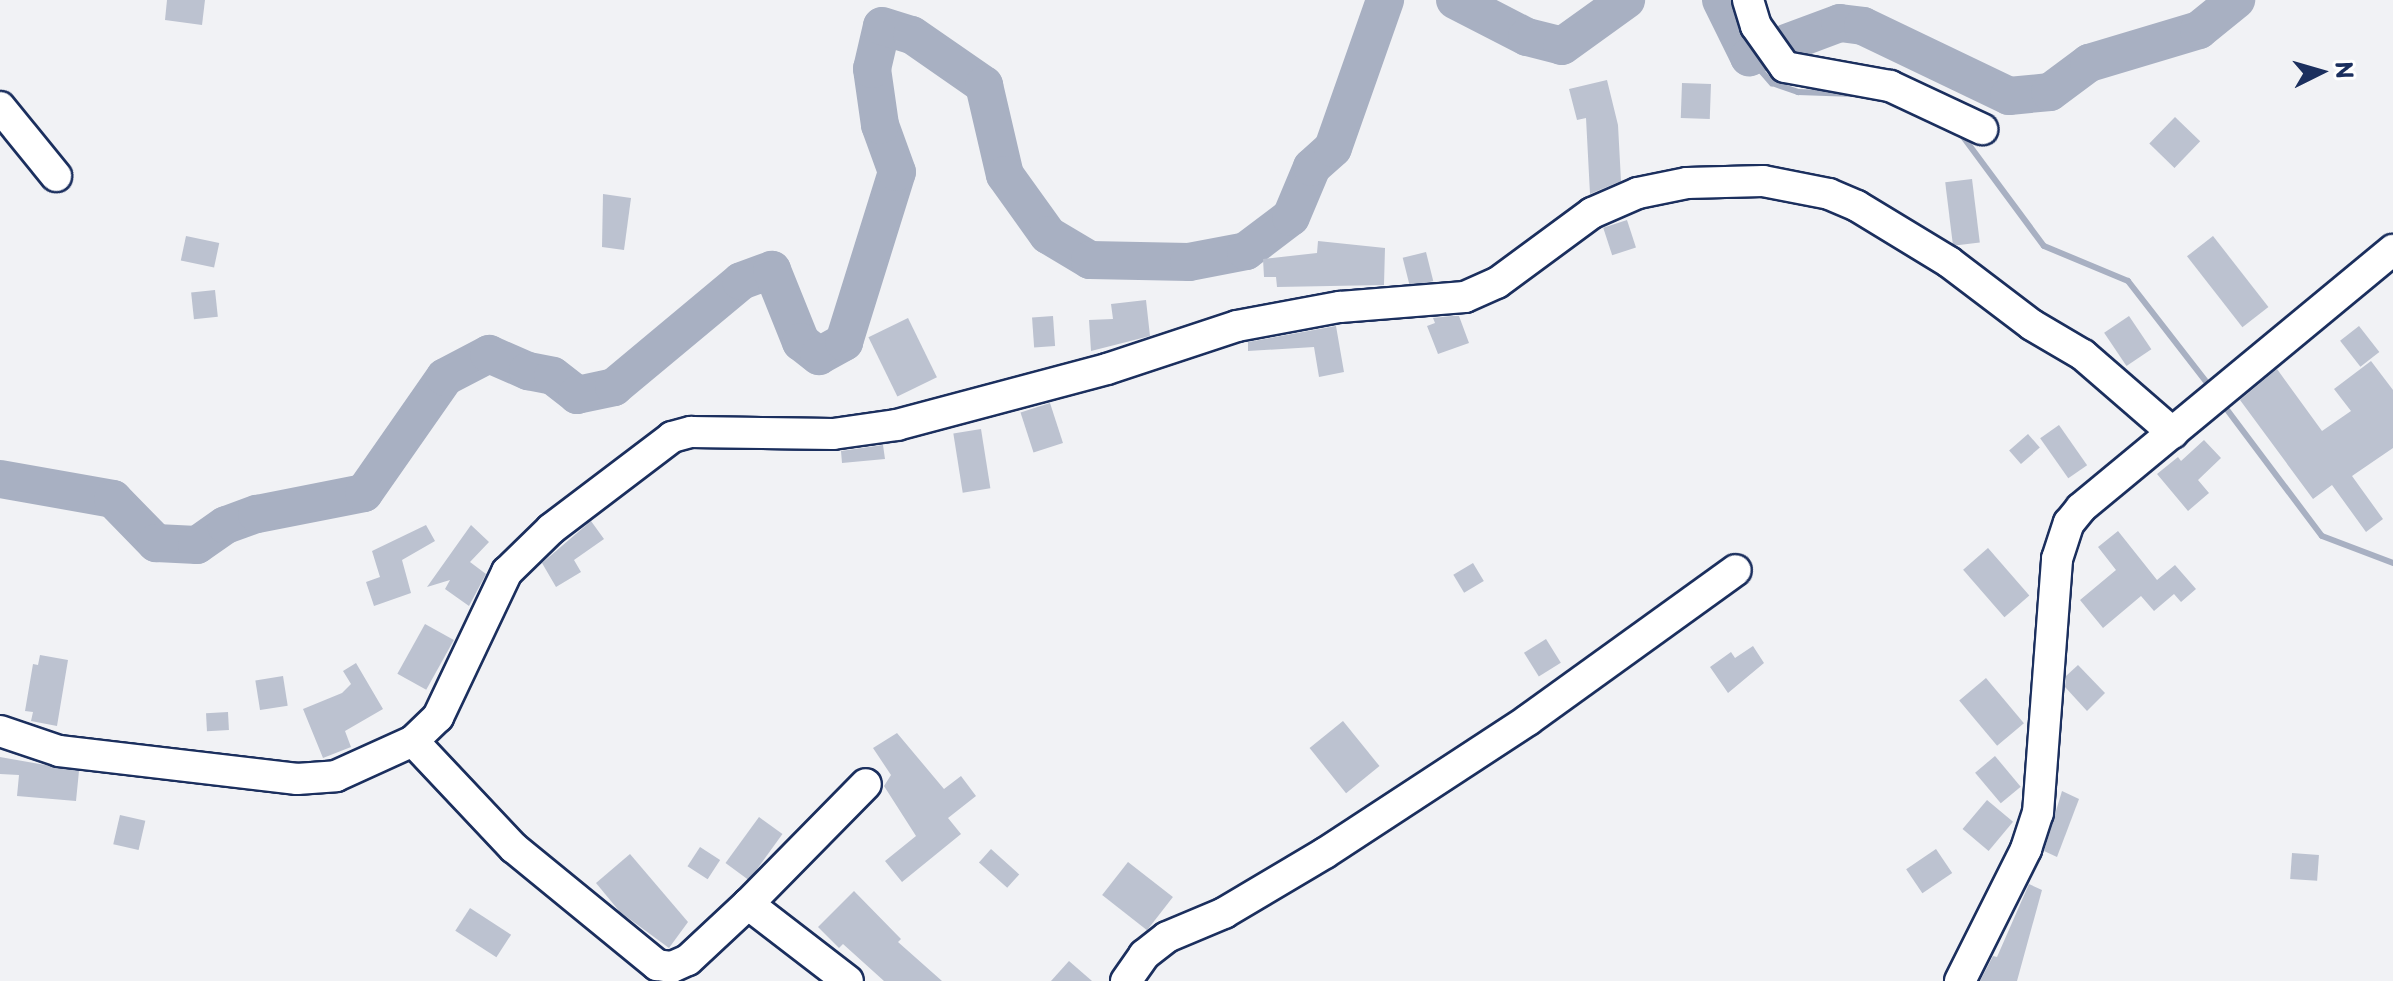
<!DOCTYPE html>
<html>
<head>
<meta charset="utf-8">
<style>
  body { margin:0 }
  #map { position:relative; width:2393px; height:981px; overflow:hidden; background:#f1f2f5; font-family:"Playpen Sans",sans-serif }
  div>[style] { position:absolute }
  .stream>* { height:6px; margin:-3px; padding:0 3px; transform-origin:3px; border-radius:3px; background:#a8b0c2 }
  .river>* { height:38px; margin:-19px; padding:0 19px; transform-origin:19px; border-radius:19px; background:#a8b0c2 }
  .building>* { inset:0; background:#bcc2d0; transform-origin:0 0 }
  .roads { filter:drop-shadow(2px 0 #1b2f5e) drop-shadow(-2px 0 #1b2f5e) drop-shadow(0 2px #1b2f5e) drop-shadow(0 -2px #1b2f5e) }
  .minor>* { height:30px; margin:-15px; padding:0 15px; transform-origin:15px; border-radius:15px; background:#fff }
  span { translate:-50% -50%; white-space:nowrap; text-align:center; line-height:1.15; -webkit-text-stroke:6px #fff; paint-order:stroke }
  .north { position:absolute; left:2281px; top:32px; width:80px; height:80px; -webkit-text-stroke:6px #fff; paint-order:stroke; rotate:85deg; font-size:22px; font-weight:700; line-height:32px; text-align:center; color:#1b2f5e }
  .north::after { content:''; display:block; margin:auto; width:28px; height:36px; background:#1b2f5e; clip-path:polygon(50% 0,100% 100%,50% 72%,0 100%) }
</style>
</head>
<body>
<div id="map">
  <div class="stream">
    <i style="left:1749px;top:57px;width:35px;rotate:49deg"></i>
    <i style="left:1772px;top:83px;width:28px;rotate:19deg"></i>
    <i style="left:1798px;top:92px;width:57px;rotate:2deg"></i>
    <i style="left:1961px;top:134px;width:139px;rotate:53.5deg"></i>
    <i style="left:2044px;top:246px;width:91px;rotate:22.6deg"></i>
    <i style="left:2128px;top:281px;width:129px;rotate:52.2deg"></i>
    <i style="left:2228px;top:411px;width:156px;rotate:53.1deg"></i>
    <i style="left:2322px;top:536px;width:76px;rotate:20.8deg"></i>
  </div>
  <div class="river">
    <i style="left:1455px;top:0;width:81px;rotate:27.2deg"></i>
    <i style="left:1527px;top:37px;width:36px;rotate:14deg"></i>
    <i style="left:1562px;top:46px;width:79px;rotate:-35.7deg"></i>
    <i style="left:1721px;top:0;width:64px;rotate:63.8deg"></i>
    <i style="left:1749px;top:57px;width:97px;rotate:-20.5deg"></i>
    <i style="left:1840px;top:23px;width:23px;rotate:7deg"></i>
    <i style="left:1863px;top:26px;width:162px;rotate:25.6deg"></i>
    <i style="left:2009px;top:96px;width:41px;rotate:-5.6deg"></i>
    <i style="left:2050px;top:92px;width:49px;rotate:-36.6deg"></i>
    <i style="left:2089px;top:63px;width:115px;rotate:-16.7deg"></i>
    <i style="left:2199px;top:30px;width:48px;rotate:-39deg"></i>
    <i style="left:0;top:479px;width:115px;rotate:10deg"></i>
    <i style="left:113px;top:499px;width:62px;rotate:45.7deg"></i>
    <i style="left:156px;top:543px;width:41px;rotate:2.8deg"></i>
    <i style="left:197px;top:545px;width:35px;rotate:-35deg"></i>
    <i style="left:226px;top:525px;width:33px;rotate:-20deg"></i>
    <i style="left:257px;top:514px;width:109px;rotate:-11.1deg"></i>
    <i style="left:364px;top:493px;width:141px;rotate:-55.1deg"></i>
    <i style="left:445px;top:377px;width:50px;rotate:-27.6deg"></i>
    <i style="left:489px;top:354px;width:43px;rotate:23.6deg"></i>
    <i style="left:528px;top:371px;width:25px;rotate:11deg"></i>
    <i style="left:553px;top:376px;width:31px;rotate:38deg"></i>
    <i style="left:577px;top:395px;width:38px;rotate:-12deg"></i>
    <i style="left:614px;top:387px;width:165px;rotate:-39.8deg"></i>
    <i style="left:741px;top:281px;width:33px;rotate:-20deg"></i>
    <i style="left:772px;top:270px;width:78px;rotate:68.1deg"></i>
    <i style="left:801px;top:342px;width:23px;rotate:38deg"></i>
    <i style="left:819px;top:356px;width:29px;rotate:-29deg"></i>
    <i style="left:844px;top:342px;width:178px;rotate:-72.7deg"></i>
    <i style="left:897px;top:172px;width:50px;rotate:-109.9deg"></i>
    <i style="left:880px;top:125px;width:57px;rotate:-98.1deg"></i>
    <i style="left:872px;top:69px;width:44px;rotate:-76.9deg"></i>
    <i style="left:882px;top:26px;width:31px;rotate:17deg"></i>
    <i style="left:912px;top:35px;width:88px;rotate:34.8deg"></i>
    <i style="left:984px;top:85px;width:92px;rotate:76.9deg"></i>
    <i style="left:1005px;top:175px;width:74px;rotate:54.4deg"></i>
    <i style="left:1048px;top:235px;width:49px;rotate:30.8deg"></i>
    <i style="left:1090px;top:260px;width:99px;rotate:1.2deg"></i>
    <i style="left:1189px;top:262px;width:58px;rotate:-10.9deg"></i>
    <i style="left:1246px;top:251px;width:56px;rotate:-37.1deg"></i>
    <i style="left:1291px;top:217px;width:54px;rotate:-67.2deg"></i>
    <i style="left:1312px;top:167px;width:28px;rotate:-42deg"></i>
    <i style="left:1333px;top:148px;width:157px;rotate:-70.6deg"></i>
  </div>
  <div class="building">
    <i style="clip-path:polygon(167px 0,205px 0,202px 25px,165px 20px)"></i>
    <i style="clip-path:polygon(1607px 80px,1618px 125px,1621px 181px,1590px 194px,1586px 118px,1577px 120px,1569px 89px)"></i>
    <i style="left:1682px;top:83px;width:29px;height:35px;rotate:2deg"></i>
    <i style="left:2175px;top:117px;width:35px;height:37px;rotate:44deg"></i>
    <i style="left:1972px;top:179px;width:64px;height:27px;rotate:83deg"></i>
    <i style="clip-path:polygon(603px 194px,631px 198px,624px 250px,602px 247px)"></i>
    <i style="left:1627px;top:220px;width:29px;height:25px;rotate:72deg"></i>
    <i style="left:186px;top:236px;width:34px;height:25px;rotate:12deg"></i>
    <i style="left:2213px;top:236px;width:90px;height:33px;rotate:52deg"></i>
    <i style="clip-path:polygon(1318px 241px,1385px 248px,1384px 285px,1277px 287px,1276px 277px,1264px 277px,1263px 259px,1317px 253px)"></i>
    <i style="left:1426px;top:252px;width:30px;height:24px;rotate:76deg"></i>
    <i style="left:215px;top:290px;width:27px;height:24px;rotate:84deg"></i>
    <i style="clip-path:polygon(1146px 300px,1150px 336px,1091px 351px,1089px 320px,1113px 319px,1111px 304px)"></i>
    <i style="left:1053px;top:316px;width:30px;height:21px;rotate:86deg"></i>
    <i style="clip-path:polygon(1452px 316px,1459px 316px,1469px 343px,1438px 354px,1427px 326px,1435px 323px,1433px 318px)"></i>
    <i style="left:2129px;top:316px;width:40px;height:30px;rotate:56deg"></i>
    <i style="left:908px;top:318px;width:66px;height:44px;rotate:64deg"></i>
    <i style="clip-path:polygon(1336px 326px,1344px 372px,1319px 377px,1314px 347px,1248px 351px,1248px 342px)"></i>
    <i style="left:2359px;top:326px;width:33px;height:24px;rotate:52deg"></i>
    <i style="clip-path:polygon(2371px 361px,2393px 390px,2393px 448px,2352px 476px,2383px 519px,2366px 532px,2332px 485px,2313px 499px,2240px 400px,2277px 369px,2322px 431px,2351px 411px,2334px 389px)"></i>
    <i style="left:1050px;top:403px;width:42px;height:31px;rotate:72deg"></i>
    <i style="left:2059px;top:425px;width:49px;height:23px;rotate:55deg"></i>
    <i style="left:981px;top:429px;width:60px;height:28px;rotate:81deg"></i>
    <i style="left:2028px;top:434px;width:18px;height:25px;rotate:49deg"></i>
    <i style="clip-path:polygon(2204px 440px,2221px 458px,2198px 480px,2209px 493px,2188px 511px,2157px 474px,2178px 457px,2181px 461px)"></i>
    <i style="clip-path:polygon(883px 445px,885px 459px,842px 463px,841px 451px)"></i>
    <i style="clip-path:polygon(591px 521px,604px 539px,574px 560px,581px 572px,556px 587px,542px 563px)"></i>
    <i style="clip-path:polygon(426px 525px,435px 541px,402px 560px,411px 593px,374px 606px,366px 582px,380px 577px,372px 551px)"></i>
    <i style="clip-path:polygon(471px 525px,489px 542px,470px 562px,486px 574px,469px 606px,445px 589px,450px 580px,427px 587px)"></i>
    <i style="clip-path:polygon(2118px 531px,2157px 580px,2175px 565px,2196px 589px,2181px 602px,2174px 594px,2154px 611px,2141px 596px,2103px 628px,2080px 600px,2116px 570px,2098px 547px)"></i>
    <i style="left:1988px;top:548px;width:63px;height:33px;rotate:49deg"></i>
    <i style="left:1473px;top:563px;width:21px;height:23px;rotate:59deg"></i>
    <i style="left:425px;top:624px;width:33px;height:57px;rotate:29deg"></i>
    <i style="left:1546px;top:639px;width:28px;height:26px;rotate:58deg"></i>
    <i style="clip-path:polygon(1753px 646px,1764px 663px,1728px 693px,1710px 667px,1731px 652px,1735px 658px)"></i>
    <i style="clip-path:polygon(40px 655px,68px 660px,57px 726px,31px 721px,33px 712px,25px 711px,33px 664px,38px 665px)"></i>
    <i style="clip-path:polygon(356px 663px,383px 709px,345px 731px,351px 747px,323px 758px,303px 709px,342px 693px,351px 684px,343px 671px)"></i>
    <i style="clip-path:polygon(2078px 665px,2105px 693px,2087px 711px,2065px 687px,2066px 676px)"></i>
    <i style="left:283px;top:676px;width:30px;height:28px;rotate:81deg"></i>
    <i style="left:1986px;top:678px;width:59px;height:35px;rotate:50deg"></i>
    <i style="left:228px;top:712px;width:18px;height:22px;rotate:87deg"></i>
    <i style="left:1343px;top:721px;width:58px;height:43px;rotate:51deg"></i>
    <i style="clip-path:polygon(897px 733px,944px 789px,961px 776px,976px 796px,948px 818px,961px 834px,902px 882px,885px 861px,916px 836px,884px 786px,891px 775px,873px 748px)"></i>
    <i style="left:1995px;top:756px;width:40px;height:26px;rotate:50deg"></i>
    <i style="clip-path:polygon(0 757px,79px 771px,76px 801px,17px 796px,19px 775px,0 774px)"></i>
    <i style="clip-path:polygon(2062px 791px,2079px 799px,2057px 857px,2044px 851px)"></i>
    <i style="left:1987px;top:800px;width:34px;height:38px;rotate:40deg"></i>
    <i style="left:120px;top:815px;width:26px;height:30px;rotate:13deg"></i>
    <i style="left:759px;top:817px;width:29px;height:57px;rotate:36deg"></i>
    <i style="left:700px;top:847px;width:24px;height:23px;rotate:33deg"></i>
    <i style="left:991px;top:849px;width:38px;height:18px;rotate:42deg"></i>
    <i style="left:1936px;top:849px;width:29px;height:36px;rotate:56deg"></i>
    <i style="left:2292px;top:853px;width:27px;height:26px;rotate:4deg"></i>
    <i style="clip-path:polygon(630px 854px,688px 922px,669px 948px,620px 912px,596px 883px)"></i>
    <i style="left:1128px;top:862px;width:57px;height:42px;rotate:38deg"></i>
    <i style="clip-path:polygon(2029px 884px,2042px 890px,2017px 981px,1980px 981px,1993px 956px,1997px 957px)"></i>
    <i style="clip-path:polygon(854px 891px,901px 939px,898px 942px,942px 981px,884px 981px,843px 944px,839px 948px,818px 927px)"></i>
    <i style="left:470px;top:908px;width:49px;height:27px;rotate:33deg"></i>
    <i style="clip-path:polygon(1069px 961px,1092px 981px,1051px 981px)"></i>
  </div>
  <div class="roads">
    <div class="minor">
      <i style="left:1748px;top:0;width:27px;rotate:73deg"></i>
      <i style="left:1756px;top:26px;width:50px;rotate:54.7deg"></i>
      <i style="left:1785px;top:67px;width:107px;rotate:10.3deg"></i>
      <i style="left:1890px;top:86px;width:102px;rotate:25.1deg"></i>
      <i style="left:0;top:107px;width:89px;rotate:50.9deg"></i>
      <i style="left:0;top:731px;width:62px;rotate:18.7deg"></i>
      <i style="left:59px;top:751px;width:240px;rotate:6.7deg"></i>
      <i style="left:297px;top:779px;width:39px;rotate:-4deg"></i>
      <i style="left:336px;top:776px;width:85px;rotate:-24.4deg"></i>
      <i style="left:413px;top:741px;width:35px;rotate:-44deg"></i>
      <i style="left:438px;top:717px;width:161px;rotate:-64.6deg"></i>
      <i style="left:507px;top:572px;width:62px;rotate:-44.3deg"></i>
      <i style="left:551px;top:529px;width:152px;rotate:-37.2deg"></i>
      <i style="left:672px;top:437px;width:20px;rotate:-15deg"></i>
      <i style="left:691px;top:432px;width:142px;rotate:0.8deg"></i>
      <i style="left:833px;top:434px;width:65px;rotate:-8deg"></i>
      <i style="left:897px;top:425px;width:217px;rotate:-14.9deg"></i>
      <i style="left:1107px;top:369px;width:137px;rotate:-18.3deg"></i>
      <i style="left:1237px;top:326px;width:105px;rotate:-10.5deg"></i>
      <i style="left:1340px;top:307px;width:125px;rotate:-4.6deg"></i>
      <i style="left:1465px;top:297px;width:35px;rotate:-24deg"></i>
      <i style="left:1497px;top:283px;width:118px;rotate:-36.4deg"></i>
      <i style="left:1592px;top:213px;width:50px;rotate:-23.5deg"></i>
      <i style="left:1638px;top:193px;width:50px;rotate:-11.5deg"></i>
      <i style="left:1687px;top:183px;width:76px;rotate:-1.5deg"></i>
      <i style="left:1763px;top:181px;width:67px;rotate:11.1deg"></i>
      <i style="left:1829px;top:194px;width:30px;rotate:23deg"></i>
      <i style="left:1857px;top:206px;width:108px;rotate:31.3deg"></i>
      <i style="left:1949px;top:262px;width:104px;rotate:37.2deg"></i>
      <i style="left:2032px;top:325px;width:59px;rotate:30.5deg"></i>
      <i style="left:2083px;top:355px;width:119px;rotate:40.9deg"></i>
      <i style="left:413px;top:741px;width:147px;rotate:46.7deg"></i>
      <i style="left:514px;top:848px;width:185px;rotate:39.3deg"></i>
      <i style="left:657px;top:965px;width:15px;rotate:8deg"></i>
      <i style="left:672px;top:967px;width:17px;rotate:-24deg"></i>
      <i style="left:688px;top:960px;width:82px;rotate:-43deg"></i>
      <i style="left:748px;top:904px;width:126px;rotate:37.6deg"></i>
      <i style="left:748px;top:904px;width:168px;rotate:-45.5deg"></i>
      <i style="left:1126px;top:981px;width:32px;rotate:-55deg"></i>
      <i style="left:1144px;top:955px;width:29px;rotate:-38deg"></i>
      <i style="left:1167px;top:937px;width:62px;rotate:-22.8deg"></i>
      <i style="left:1224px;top:913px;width:117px;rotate:-30.7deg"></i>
      <i style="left:1325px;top:853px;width:243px;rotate:-33.2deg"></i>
      <i style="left:1528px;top:720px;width:256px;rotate:-35.8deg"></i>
      <i style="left:1960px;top:981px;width:148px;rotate:-63.4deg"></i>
      <i style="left:2026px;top:849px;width:38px;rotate:-72deg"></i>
      <i style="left:2038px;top:813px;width:255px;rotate:-85.7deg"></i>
      <i style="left:2057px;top:559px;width:38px;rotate:-72deg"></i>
      <i style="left:2069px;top:523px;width:19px;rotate:-51deg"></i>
      <i style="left:2081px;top:508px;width:405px;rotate:-39.6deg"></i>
    </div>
  </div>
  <div class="north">N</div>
</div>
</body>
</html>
